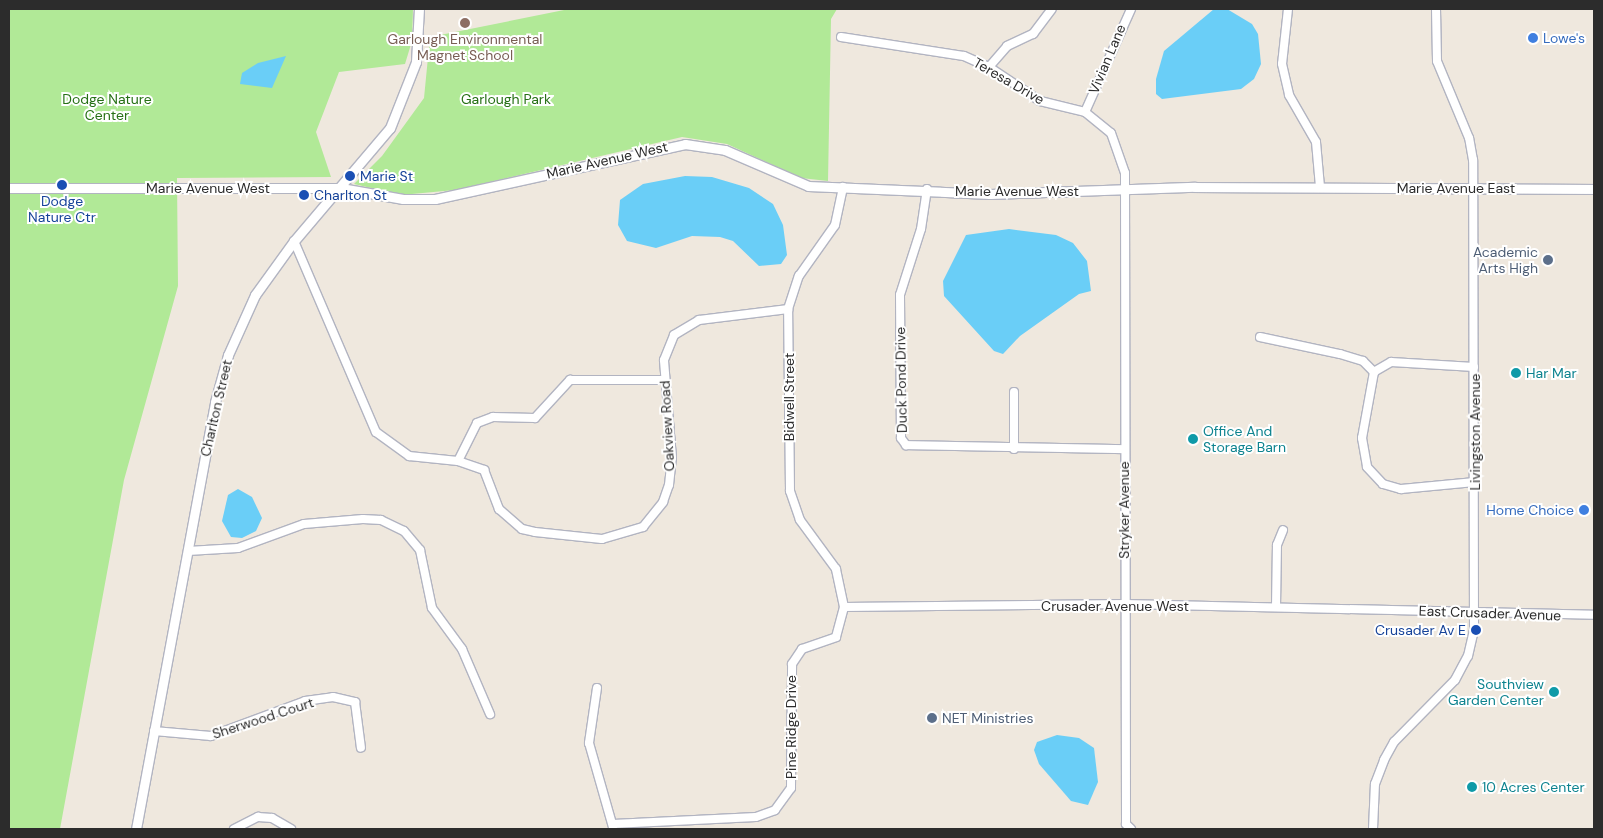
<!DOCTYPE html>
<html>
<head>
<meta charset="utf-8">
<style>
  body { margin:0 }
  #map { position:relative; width:1603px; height:838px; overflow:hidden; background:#efe8de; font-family:"DM Sans",sans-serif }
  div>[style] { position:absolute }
  .green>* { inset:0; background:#b1e997 }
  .water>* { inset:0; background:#6acef7 }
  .roads { filter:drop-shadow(1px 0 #b2b4c1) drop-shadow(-1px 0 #b2b4c1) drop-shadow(0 1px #b2b4c1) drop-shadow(0 -1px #b2b4c1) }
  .minor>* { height:8px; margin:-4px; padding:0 4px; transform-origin:4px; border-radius:4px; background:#fff }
  .tertiary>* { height:9px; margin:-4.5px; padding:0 4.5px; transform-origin:4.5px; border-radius:4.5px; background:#fff }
  .dots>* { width:14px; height:14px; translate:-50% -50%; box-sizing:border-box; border:2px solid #fff; border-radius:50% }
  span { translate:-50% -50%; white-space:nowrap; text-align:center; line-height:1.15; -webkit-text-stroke:4px #fff; paint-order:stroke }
  .shop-label { font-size:14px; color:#366cbe }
  .left { translate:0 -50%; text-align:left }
  .right { translate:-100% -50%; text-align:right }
  .education-label { font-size:14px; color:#785e54 }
  .street-label { font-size:14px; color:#2c2c2c }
  .park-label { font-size:14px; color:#267015 }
  .transit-label { font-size:14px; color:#164399 }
  .service-label { font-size:14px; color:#4e5e75 }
  .culture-label { font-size:14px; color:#0d838f }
  .frame { position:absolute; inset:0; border:10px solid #2c2c2c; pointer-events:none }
</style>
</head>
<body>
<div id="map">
  <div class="green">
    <i style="clip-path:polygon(9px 9px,413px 9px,412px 41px,405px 64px,339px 72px,316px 132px,331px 177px,177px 178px,178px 286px,124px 480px,60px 829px,9px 829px)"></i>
    <i style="clip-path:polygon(569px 9px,837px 9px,831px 19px,828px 181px,801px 178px,727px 144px,682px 137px,455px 190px,401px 195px,354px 184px,382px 156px,424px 98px,430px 37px)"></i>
  </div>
  <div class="water">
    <i style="clip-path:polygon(1214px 9px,1227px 9px,1252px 24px,1258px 34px,1261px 64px,1254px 79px,1241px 89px,1162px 99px,1156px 94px,1156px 79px,1164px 51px)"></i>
    <i style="clip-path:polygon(286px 56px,272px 88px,240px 84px,242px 73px,258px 63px)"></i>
    <i style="clip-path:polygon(685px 176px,712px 177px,749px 188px,773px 204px,783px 225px,787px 255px,781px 264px,759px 266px,733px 241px,720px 237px,692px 236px,656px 248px,627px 241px,618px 225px,620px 200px,643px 184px)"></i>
    <i style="clip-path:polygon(1009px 229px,1056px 235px,1073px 243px,1087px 261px,1091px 291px,1079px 294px,1020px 336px,1003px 354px,994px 351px,944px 296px,943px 281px,966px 235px)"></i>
    <i style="clip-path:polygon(238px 489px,252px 497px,262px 518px,256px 531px,242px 538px,231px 537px,222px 521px,228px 495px)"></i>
    <i style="clip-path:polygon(1057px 735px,1079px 738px,1094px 748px,1098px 782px,1088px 805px,1071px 801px,1039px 764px,1034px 750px,1037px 742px)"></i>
  </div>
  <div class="roads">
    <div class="minor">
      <i style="left:1288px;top:9px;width:55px;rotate:96.2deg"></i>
      <i style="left:1282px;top:64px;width:32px;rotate:77deg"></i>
      <i style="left:1289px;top:95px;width:54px;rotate:60.1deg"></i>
      <i style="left:1316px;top:142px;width:45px;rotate:84.9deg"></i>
      <i style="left:841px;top:37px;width:124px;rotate:8.8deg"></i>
      <i style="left:964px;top:56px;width:27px;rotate:24deg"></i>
      <i style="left:989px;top:67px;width:61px;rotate:33.7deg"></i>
      <i style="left:1040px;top:101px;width:46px;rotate:13.7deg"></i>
      <i style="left:1085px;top:112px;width:33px;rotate:39deg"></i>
      <i style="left:1111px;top:133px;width:42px;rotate:70.7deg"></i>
      <i style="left:1125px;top:173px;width:651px;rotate:89.91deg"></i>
      <i style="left:1126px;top:824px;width:7px;rotate:45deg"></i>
      <i style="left:989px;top:67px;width:28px;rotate:-49deg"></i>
      <i style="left:1007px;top:46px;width:29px;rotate:-25deg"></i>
      <i style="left:1033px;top:34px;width:31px;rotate:-53deg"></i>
      <i style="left:1085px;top:112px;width:113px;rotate:-65.9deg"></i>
      <i style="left:927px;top:189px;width:40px;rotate:98.5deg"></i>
      <i style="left:921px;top:229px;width:69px;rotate:107.7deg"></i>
      <i style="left:900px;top:295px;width:143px;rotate:89.6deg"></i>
      <i style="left:901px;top:438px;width:9px;rotate:54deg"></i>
      <i style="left:906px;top:445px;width:218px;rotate:1.1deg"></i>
      <i style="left:294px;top:241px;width:208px;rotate:66.8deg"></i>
      <i style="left:376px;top:432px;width:41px;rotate:36deg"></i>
      <i style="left:409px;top:456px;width:49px;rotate:5.8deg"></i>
      <i style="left:458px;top:461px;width:28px;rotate:19deg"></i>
      <i style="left:484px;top:470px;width:42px;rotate:69deg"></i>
      <i style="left:499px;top:509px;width:30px;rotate:41deg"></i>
      <i style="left:522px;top:529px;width:13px;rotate:13deg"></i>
      <i style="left:535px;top:532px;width:67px;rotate:6deg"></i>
      <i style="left:602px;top:539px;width:43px;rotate:-16.3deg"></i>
      <i style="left:643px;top:527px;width:32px;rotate:-51deg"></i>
      <i style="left:663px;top:502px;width:18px;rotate:-71deg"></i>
      <i style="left:669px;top:485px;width:27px;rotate:-84deg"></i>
      <i style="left:672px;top:458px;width:98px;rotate:-94.7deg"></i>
      <i style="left:664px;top:360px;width:27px;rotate:-68deg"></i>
      <i style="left:674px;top:335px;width:29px;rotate:-31deg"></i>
      <i style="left:699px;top:320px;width:90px;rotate:-7deg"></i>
      <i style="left:1260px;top:337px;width:82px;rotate:12deg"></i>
      <i style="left:1340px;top:354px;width:24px;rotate:17deg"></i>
      <i style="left:1363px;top:361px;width:16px;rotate:45deg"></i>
      <i style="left:1474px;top:367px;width:83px;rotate:-176.6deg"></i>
      <i style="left:1391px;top:362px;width:20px;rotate:150deg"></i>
      <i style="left:1374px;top:372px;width:67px;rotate:100.3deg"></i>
      <i style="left:1362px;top:438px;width:29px;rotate:80deg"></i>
      <i style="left:1367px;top:467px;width:23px;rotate:47deg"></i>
      <i style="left:1383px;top:484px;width:19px;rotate:16deg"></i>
      <i style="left:1401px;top:489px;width:74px;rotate:-5.4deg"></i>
      <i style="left:1014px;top:392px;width:57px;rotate:90deg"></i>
      <i style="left:458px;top:461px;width:42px;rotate:-63.4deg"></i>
      <i style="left:477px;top:423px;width:17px;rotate:-21deg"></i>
      <i style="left:493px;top:417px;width:42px;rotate:1.4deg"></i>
      <i style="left:535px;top:418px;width:52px;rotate:-47.4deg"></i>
      <i style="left:570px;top:380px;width:95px"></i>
      <i style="left:188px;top:551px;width:50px;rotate:-3.4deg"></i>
      <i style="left:238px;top:548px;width:70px;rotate:-20deg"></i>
      <i style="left:304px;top:524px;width:59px;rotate:-4.8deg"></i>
      <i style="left:363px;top:519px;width:18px;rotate:3deg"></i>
      <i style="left:381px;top:520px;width:25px;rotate:26deg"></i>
      <i style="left:404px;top:531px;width:25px;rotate:50deg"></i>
      <i style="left:420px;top:550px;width:59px;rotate:78.3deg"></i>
      <i style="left:432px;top:608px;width:51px;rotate:53.8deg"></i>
      <i style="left:462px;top:649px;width:71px;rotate:66.7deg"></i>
      <i style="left:844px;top:607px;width:281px;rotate:-0.6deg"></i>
      <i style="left:1125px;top:604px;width:469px;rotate:1.3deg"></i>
      <i style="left:1276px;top:607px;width:62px;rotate:-89.1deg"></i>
      <i style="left:1277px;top:545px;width:16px;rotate:-68deg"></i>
      <i style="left:597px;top:688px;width:56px;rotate:98.3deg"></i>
      <i style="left:589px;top:743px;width:87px;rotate:74.1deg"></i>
      <i style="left:154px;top:731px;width:57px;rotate:5deg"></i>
      <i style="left:211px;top:736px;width:100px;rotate:-20.4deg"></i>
      <i style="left:305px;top:701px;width:28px;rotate:-8deg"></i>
      <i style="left:333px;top:697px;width:23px;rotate:13deg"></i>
      <i style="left:355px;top:702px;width:46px;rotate:82.6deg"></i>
      <i style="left:613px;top:824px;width:143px;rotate:-2.8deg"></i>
      <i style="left:756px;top:817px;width:20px;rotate:-20deg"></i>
      <i style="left:775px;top:810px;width:27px;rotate:-54deg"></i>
      <i style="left:791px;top:788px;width:124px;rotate:-89.5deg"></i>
      <i style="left:792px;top:664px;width:18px;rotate:-56deg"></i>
      <i style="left:802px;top:649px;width:36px;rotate:-19deg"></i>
      <i style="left:836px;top:637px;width:31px;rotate:-75deg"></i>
      <i style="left:844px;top:607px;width:39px;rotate:-102deg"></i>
      <i style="left:836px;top:569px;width:61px;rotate:-126.3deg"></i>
      <i style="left:800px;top:520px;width:31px;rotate:-109deg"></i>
      <i style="left:790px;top:491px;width:182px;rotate:-90.6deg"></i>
      <i style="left:788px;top:309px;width:35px;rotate:-72deg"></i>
      <i style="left:799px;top:276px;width:62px;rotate:-54.8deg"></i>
      <i style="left:835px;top:225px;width:39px;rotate:-78deg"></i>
      <i style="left:234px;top:829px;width:27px;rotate:-27deg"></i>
      <i style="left:258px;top:817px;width:14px;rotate:4deg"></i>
      <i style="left:272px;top:818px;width:22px;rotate:30deg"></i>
      <i style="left:1373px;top:829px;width:45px;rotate:-87.5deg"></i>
      <i style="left:1375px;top:784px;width:26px;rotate:-69deg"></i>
      <i style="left:1384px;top:760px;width:21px;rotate:-61deg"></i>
      <i style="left:1394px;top:742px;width:87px;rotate:-45.5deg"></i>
      <i style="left:1455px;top:680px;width:27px;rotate:-62deg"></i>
      <i style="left:1468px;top:656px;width:27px;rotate:-77deg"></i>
      <i style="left:1474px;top:630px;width:470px;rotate:-90.1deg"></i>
      <i style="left:1473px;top:160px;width:22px;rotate:-100deg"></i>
      <i style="left:1469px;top:138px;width:83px;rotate:-112.6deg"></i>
      <i style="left:1437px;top:61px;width:52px;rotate:-91.1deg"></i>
    </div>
    <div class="tertiary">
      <i style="left:9px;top:188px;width:332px"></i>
      <i style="left:341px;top:188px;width:63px;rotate:10.1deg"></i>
      <i style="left:403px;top:199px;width:32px"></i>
      <i style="left:435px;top:199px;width:256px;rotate:-12.4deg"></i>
      <i style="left:685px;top:144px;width:40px;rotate:8.5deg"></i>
      <i style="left:725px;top:150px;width:90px;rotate:23.4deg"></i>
      <i style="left:808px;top:186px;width:182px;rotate:2.5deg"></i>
      <i style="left:990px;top:194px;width:205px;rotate:-2deg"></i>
      <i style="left:1195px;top:187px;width:399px;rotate:0.3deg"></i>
      <i style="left:136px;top:829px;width:434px;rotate:-79.5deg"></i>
      <i style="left:215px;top:402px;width:49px;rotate:-74.5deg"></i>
      <i style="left:228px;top:355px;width:66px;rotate:-65.8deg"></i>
      <i style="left:255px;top:295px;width:67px;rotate:-54.2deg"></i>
      <i style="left:294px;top:241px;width:148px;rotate:-49.7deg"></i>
      <i style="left:390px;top:128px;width:71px;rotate:-68.5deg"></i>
      <i style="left:416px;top:62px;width:53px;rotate:-86.8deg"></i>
    </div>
  </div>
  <div class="dots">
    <i style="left:465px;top:23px;background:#8d6e63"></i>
    <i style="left:1533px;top:38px;background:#3f7fe0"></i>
    <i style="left:350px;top:176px;background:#1a4fb4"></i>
    <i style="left:62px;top:185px;background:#1a4fb4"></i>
    <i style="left:304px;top:195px;background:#1a4fb4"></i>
    <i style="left:1548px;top:260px;background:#5c6f8a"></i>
    <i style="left:1516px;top:373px;background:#0f9aa8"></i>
    <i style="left:1193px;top:439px;background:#0f9aa8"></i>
    <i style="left:1584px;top:510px;background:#3f7fe0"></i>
    <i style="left:1476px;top:630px;background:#1a4fb4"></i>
    <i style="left:1554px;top:692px;background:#0f9aa8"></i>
    <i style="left:932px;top:718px;background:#5c6f8a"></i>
    <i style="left:1472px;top:787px;background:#0f9aa8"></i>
  </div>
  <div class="shop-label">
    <span class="left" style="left:1543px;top:38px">Lowe's</span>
    <span class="right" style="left:1574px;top:510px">Home Choice</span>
  </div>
  <div class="education-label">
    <span style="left:465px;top:47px">Garlough Environmental<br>Magnet School</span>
  </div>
  <div class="street-label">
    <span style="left:1107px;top:59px;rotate:-67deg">Vivian Lane</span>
    <span style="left:1009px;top:81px;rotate:30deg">Teresa Drive</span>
    <span style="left:607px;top:160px;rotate:-13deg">Marie Avenue West</span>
    <span style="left:208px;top:188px">Marie Avenue West</span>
    <span style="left:1456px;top:188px">Marie Avenue East</span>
    <span style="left:1017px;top:191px">Marie Avenue West</span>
    <span style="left:901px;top:380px;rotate:-91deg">Duck Pond Drive</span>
    <span style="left:789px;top:397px;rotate:-90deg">Bidwell Street</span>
    <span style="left:216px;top:408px;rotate:-77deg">Charlton Street</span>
    <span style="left:667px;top:426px;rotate:-93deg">Oakview Road</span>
    <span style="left:1475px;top:432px;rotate:-90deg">Livingston Avenue</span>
    <span style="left:1124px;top:510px;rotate:-90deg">Stryker Avenue</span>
    <span style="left:1115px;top:606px">Crusader Avenue West</span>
    <span style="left:1490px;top:613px;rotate:2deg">East Crusader Avenue</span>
    <span style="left:263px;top:718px;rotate:-18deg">Sherwood Court</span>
    <span style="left:791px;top:727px;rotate:-90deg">Pine Ridge Drive</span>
  </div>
  <div class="park-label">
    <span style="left:107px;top:107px">Dodge Nature<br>Center</span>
    <span style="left:506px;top:99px">Garlough Park</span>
  </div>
  <div class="transit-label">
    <span class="left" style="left:360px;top:176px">Marie St</span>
    <span class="left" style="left:314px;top:195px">Charlton St</span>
    <span style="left:62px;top:209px">Dodge<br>Nature Ctr</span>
    <span class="right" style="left:1466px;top:630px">Crusader Av E</span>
  </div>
  <div class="service-label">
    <span class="right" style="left:1538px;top:260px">Academic<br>Arts High</span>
    <span class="left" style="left:942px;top:718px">NET Ministries</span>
  </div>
  <div class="culture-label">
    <span class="left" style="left:1526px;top:373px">Har Mar</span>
    <span class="left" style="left:1203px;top:439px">Office And<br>Storage Barn</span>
    <span class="right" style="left:1544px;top:692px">Southview<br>Garden Center</span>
    <span class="left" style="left:1482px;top:787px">10 Acres Center</span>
  </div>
  <div class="frame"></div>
</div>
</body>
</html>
